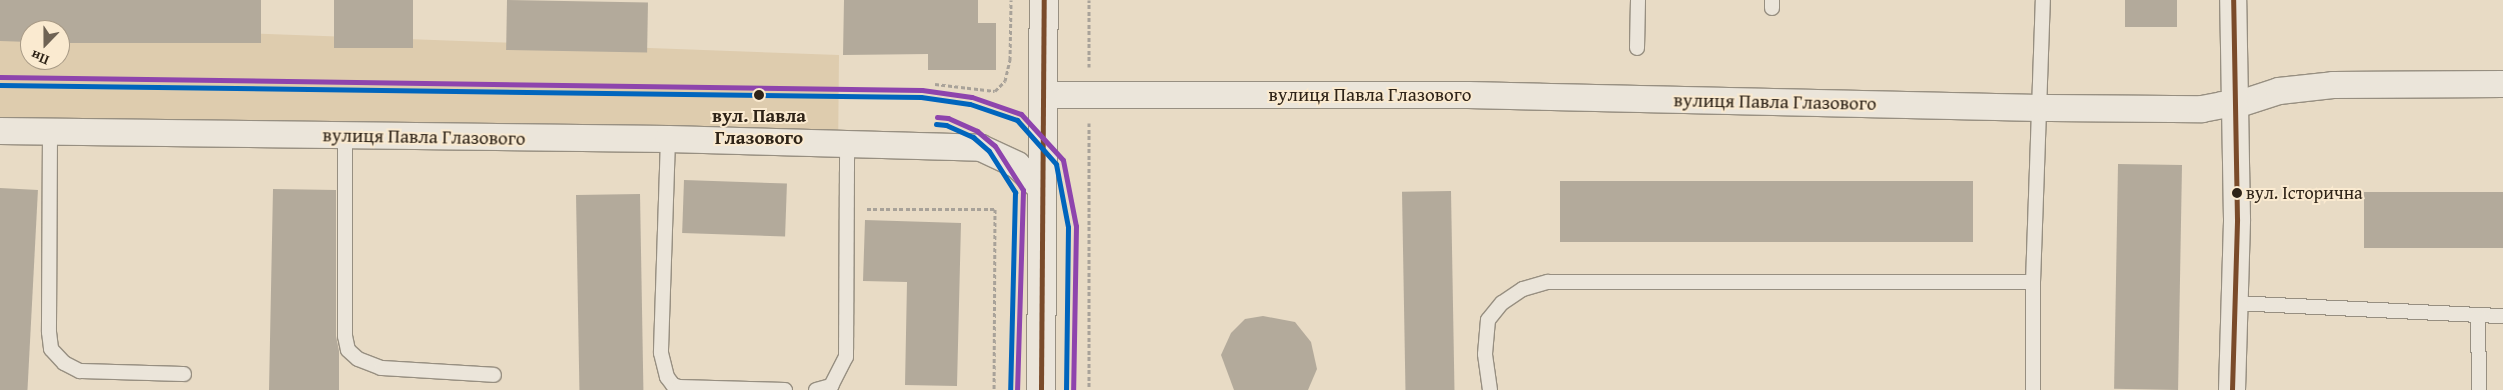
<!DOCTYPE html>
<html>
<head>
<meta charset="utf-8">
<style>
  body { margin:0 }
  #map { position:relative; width:2503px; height:390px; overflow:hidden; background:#e8dbc5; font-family:"Gentium Book Plus",serif }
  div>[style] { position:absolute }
  .green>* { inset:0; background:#deccae }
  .building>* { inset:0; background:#b3aa9b; transform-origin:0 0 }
  .path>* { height:3px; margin-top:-1.5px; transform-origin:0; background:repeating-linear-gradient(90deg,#a8a299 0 4px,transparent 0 6.5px) }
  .roads { filter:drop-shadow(1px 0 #978f81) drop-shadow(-1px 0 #978f81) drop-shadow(0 1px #978f81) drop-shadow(0 -1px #978f81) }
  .service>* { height:14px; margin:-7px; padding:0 7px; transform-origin:7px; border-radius:7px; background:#ebe5da }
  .minor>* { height:26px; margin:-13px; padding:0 13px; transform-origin:13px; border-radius:13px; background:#ebe5da }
  .tertiary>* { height:28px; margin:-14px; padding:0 14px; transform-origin:14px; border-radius:14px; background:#ebe5da }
  .bus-1>* { height:5px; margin:-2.5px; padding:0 2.5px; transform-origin:2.5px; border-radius:2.5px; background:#7a4b2a }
  .tram-1>* { height:5px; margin:-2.5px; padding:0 2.5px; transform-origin:2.5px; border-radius:2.5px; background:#8e44ad }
  .tram-2>* { height:5px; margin:-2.5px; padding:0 2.5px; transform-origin:2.5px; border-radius:2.5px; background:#0065bd }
  .dots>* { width:14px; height:14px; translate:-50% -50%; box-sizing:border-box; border:2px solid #faead0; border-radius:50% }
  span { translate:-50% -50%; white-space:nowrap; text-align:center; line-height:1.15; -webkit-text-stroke:4px #faead0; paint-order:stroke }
  .bus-label { font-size:18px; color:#2e2317 }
  .left { translate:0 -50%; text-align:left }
  .street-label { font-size:19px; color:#2e2317 }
  .stop-label { font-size:19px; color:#2e2317; font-weight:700 }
  .north { position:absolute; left:20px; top:20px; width:50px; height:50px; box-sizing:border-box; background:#faead0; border:1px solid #a89a86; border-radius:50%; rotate:202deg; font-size:14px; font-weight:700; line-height:20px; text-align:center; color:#2e2317 }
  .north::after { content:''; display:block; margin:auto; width:18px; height:22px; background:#6f6354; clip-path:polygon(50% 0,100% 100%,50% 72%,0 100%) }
</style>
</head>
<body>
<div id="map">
  <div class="green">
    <i style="clip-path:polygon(evenodd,0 24px,839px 55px,838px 156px,0 140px,0 24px,30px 30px,60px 30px,60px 60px,30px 60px,30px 30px)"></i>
  </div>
  <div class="building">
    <i style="clip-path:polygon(0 0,261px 0,261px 43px,60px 43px,60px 30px,30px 30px,30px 42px,0 41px)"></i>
    <i style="left:334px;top:0;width:79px;height:48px"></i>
    <i style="left:507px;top:0;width:141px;height:50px;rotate:1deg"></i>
    <i style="clip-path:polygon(844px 0,978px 0,978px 23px,996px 23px,996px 70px,928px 70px,928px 54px,843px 55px)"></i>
    <i style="left:2125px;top:0;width:52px;height:27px"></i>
    <i style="left:2182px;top:165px;width:225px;height:64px;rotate:91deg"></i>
    <i style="left:684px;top:180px;width:103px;height:53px;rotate:2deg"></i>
    <i style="left:1560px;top:181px;width:413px;height:61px"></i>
    <i style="left:0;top:188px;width:38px;height:202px;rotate:3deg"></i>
    <i style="clip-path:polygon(273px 189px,336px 190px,336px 336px,339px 351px,339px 390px,269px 390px)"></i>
    <i style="left:1451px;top:191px;width:199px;height:49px;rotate:89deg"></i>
    <i style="left:2503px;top:192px;width:56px;height:139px;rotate:90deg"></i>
    <i style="left:640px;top:194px;width:196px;height:64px;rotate:89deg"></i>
    <i style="clip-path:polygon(865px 220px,961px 223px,957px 386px,905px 385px,907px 282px,863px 281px)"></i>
    <i style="clip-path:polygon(1263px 316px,1295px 322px,1311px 342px,1317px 369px,1308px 390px,1234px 390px,1221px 355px,1231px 333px,1245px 319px)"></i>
  </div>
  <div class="path">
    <i style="left:1089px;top:67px;width:67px;rotate:-90deg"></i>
    <i style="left:935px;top:84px;width:60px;rotate:6.7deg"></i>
    <i style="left:995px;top:91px;width:14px;rotate:-45deg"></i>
    <i style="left:1005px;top:81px;width:22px;rotate:-77deg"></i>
    <i style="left:1010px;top:60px;width:60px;rotate:-89deg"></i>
    <i style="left:1089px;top:123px;width:267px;rotate:90deg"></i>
    <i style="left:867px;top:209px;width:128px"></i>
    <i style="left:995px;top:209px;width:181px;rotate:90.3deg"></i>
  </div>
  <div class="roads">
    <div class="service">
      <i style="left:1772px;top:8px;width:8px;rotate:-90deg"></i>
      <i style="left:1637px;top:48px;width:48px;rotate:-88.8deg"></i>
      <i style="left:50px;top:132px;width:200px;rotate:90.3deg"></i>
      <i style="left:49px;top:332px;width:17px;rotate:83deg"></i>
      <i style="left:51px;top:349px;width:19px;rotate:47deg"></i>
      <i style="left:64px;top:363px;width:18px;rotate:27deg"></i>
      <i style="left:80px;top:371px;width:104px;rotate:1.7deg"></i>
      <i style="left:345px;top:136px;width:200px;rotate:90deg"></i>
      <i style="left:345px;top:336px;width:14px;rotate:78deg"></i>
      <i style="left:348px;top:350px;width:13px;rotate:42deg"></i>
      <i style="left:358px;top:359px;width:25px;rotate:21deg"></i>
      <i style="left:381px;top:368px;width:113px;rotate:3.5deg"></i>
      <i style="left:668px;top:139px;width:214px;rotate:91.9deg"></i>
      <i style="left:661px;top:353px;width:25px;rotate:76deg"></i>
      <i style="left:667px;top:377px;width:10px;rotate:53deg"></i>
      <i style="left:673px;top:385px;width:6px;rotate:18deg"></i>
      <i style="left:679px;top:387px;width:106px;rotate:1.6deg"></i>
      <i style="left:2234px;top:303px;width:269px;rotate:2.8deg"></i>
      <i style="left:2478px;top:315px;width:75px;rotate:89.2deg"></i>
      <i style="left:816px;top:390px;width:16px;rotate:-15deg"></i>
      <i style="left:831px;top:386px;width:33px;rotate:-63deg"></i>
      <i style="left:846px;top:357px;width:214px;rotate:-89.7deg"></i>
      <i style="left:1490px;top:390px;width:36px;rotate:-98deg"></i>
      <i style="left:1485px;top:354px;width:34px;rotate:-85deg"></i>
      <i style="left:1488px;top:320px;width:22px;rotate:-51deg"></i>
      <i style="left:1502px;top:303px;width:25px;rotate:-34deg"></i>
      <i style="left:1523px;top:289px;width:26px;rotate:-16deg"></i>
      <i style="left:1548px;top:282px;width:485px"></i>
      <i style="left:2033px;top:390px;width:108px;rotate:-90deg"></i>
      <i style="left:2033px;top:282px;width:282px;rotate:-88deg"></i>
    </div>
    <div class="minor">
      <i style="left:1043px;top:95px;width:425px"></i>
      <i style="left:1468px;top:95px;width:572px;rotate:1.3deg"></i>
      <i style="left:2040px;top:108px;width:162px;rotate:0.4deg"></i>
      <i style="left:2202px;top:109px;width:20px;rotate:-11deg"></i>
      <i style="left:2222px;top:105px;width:11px;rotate:5deg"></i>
      <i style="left:2233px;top:106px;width:48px;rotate:-18.1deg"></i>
      <i style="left:2279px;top:91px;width:54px;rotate:-6.3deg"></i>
      <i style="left:2333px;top:85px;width:170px;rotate:-0.3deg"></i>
      <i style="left:0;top:131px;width:668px;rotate:0.69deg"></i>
      <i style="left:668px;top:139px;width:313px;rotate:1.6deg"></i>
      <i style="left:981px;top:148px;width:40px;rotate:25deg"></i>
      <i style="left:1017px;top:165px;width:35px;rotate:44deg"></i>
      <i style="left:2232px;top:390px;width:171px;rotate:-88.3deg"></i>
      <i style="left:2237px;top:219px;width:219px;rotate:-91deg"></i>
    </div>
    <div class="tertiary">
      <i style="left:1041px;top:390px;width:390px;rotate:-89.6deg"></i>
    </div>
  </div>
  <div class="bus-1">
    <i style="left:1041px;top:390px;width:390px;rotate:-89.6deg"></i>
    <i style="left:2232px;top:390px;width:171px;rotate:-88.3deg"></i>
    <i style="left:2237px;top:219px;width:219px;rotate:-91deg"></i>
  </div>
  <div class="tram-1">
    <i style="left:0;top:77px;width:922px;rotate:0.81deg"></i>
    <i style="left:922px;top:90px;width:50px;rotate:8deg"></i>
    <i style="left:972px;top:97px;width:52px;rotate:19.1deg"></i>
    <i style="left:1021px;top:114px;width:62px;rotate:47.6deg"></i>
    <i style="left:1063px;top:160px;width:67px;rotate:78.9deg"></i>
    <i style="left:1076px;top:226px;width:164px;rotate:91deg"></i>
    <i style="left:937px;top:117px;width:11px;rotate:5deg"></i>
    <i style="left:948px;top:118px;width:32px;rotate:24deg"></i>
    <i style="left:977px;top:131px;width:23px;rotate:40deg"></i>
    <i style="left:995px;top:146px;width:52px;rotate:57.5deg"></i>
    <i style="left:1023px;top:190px;width:200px;rotate:91.7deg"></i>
  </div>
  <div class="tram-2">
    <i style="left:0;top:85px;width:921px;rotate:0.75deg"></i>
    <i style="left:921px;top:97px;width:49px;rotate:8.1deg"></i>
    <i style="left:970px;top:104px;width:50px;rotate:18.8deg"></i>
    <i style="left:1017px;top:120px;width:59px;rotate:48.4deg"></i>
    <i style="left:1056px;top:164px;width:64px;rotate:79.2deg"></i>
    <i style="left:1068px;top:227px;width:163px;rotate:90.7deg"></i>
    <i style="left:936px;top:124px;width:10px;rotate:6deg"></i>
    <i style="left:946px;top:125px;width:30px;rotate:24deg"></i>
    <i style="left:973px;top:137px;width:21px;rotate:41deg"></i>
    <i style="left:989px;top:151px;width:49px;rotate:57.6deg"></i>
    <i style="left:1015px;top:192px;width:198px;rotate:91.4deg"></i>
  </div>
  <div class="dots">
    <i style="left:759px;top:95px;background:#2e2317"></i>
    <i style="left:2237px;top:193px;background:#2e2317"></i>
  </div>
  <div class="bus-label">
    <span class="left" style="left:2246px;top:193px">вул. Історична</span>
  </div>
  <div class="street-label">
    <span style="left:1370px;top:95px">вулиця Павла Глазового</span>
    <span style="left:1775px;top:102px;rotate:1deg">вулиця Павла Глазового</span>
    <span style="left:424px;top:137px;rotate:1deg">вулиця Павла Глазового</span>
  </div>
  <div class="stop-label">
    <span style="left:759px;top:127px">вул. Павла<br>Глазового</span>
  </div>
  <div class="north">Пн</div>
</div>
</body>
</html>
